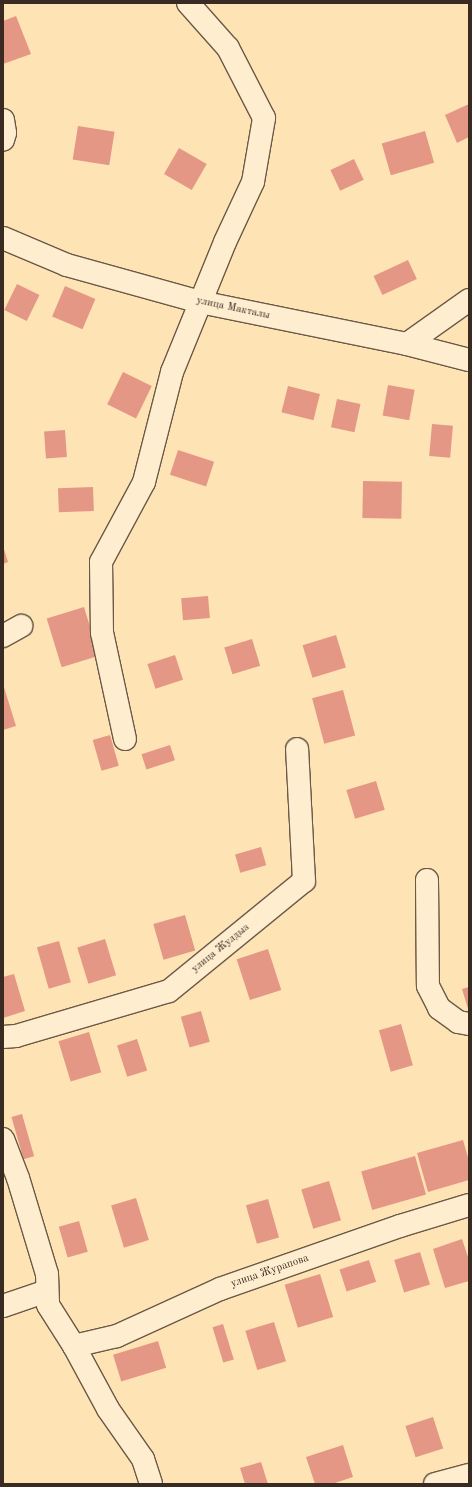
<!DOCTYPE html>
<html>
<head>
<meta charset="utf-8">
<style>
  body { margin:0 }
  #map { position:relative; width:472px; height:1487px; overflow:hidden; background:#fee3b5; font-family:"Old Standard TT",serif }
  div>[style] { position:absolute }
  .building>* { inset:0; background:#e59786; transform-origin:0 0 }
  .roads { filter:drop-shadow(1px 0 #6b5947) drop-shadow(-1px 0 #6b5947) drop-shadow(0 1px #6b5947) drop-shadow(0 -1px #6b5947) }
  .street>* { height:22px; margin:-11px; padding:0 11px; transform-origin:11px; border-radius:11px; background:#feedcf }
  span { translate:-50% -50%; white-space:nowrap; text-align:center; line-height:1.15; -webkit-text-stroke:4px #feedcf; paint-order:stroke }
  .street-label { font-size:11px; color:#3a2b22 }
  .frame { position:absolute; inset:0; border:4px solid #3a2b22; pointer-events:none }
</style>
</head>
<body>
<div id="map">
  <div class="building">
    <i style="clip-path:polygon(16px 16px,31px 54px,3px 64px,3px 21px)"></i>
    <i style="clip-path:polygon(469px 104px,469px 137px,457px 143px,445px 115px)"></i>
    <i style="left:78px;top:126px;width:37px;height:34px;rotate:9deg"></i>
    <i style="left:425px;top:131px;width:33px;height:45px;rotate:74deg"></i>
    <i style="left:179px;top:148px;width:32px;height:30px;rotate:30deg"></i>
    <i style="left:354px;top:159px;width:23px;height:26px;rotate:65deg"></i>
    <i style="left:408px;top:260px;width:21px;height:38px;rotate:65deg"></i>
    <i style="left:17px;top:284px;width:25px;height:29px;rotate:26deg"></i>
    <i style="left:65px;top:286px;width:33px;height:33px;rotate:23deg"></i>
    <i style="left:123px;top:372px;width:32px;height:36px;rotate:26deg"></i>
    <i style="left:388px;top:385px;width:27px;height:31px;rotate:10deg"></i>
    <i style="left:288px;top:386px;width:33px;height:27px;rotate:14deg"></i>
    <i style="left:337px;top:399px;width:24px;height:29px;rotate:12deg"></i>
    <i style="left:432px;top:424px;width:21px;height:32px;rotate:5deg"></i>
    <i style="left:65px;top:430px;width:27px;height:21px;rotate:86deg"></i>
    <i style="left:178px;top:450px;width:38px;height:26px;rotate:18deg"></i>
    <i style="left:363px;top:481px;width:39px;height:37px;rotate:1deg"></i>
    <i style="left:93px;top:487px;width:24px;height:35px;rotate:88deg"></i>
    <i style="clip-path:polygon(3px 546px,8px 562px,3px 564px)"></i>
    <i style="left:208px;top:596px;width:22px;height:27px;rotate:85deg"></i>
    <i style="left:84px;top:607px;width:51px;height:39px;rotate:73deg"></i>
    <i style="left:336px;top:635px;width:34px;height:35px;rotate:73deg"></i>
    <i style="left:252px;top:639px;width:28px;height:29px;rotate:73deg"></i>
    <i style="left:175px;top:655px;width:26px;height:29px;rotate:72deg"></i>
    <i style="clip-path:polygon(3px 684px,16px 726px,3px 730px)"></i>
    <i style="left:343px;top:690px;width:47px;height:32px;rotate:75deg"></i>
    <i style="left:110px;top:735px;width:32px;height:18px;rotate:74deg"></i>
    <i style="left:170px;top:745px;width:16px;height:30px;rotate:72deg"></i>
    <i style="left:376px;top:781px;width:30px;height:31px;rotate:73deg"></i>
    <i style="left:261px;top:847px;width:19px;height:27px;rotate:74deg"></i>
    <i style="left:185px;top:915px;width:37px;height:33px;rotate:74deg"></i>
    <i style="left:105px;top:939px;width:38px;height:29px;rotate:73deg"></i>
    <i style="left:59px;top:941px;width:43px;height:23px;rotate:74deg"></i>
    <i style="left:268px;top:949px;width:43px;height:33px;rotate:72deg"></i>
    <i style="clip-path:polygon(14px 974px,25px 1011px,3px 1018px,3px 977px)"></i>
    <i style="clip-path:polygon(469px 987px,469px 1012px,462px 989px)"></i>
    <i style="left:201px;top:1011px;width:32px;height:21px;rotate:74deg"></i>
    <i style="left:401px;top:1024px;width:43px;height:23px;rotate:74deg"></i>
    <i style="left:89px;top:1032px;width:42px;height:32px;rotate:73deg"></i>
    <i style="left:137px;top:1039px;width:33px;height:21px;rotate:72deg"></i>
    <i style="left:22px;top:1114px;width:44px;height:11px;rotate:74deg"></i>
    <i style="clip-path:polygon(463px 1140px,469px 1161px,469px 1180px,428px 1192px,417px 1153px)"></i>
    <i style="left:415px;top:1156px;width:40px;height:56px;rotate:74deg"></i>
    <i style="left:329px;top:1181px;width:41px;height:29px;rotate:73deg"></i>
    <i style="left:136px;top:1198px;width:44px;height:26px;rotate:73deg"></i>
    <i style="left:268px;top:1199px;width:40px;height:23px;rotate:74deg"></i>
    <i style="left:79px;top:1221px;width:32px;height:21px;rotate:74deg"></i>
    <i style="clip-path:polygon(462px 1239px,469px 1260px,469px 1281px,445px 1288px,433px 1249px)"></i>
    <i style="left:420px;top:1252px;width:34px;height:27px;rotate:73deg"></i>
    <i style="left:369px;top:1260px;width:23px;height:31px;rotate:72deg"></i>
    <i style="left:320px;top:1274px;width:45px;height:37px;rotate:73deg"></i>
    <i style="left:274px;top:1322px;width:41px;height:30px;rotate:73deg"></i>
    <i style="left:223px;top:1324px;width:37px;height:11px;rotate:73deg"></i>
    <i style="left:158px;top:1341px;width:28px;height:47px;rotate:73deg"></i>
    <i style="left:433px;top:1417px;width:33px;height:29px;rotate:72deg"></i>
    <i style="clip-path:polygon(343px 1445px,353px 1477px,332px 1484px,315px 1484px,306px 1457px)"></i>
    <i style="clip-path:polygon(261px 1462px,268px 1484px,245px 1484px,240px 1468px)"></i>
  </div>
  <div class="roads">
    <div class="street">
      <i style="left:3px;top:120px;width:13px;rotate:81deg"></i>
      <i style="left:5px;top:133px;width:7px;rotate:106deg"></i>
      <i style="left:3px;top:238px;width:69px;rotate:22.9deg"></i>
      <i style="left:67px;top:265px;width:138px;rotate:15.5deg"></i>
      <i style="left:200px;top:302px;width:211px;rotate:11.5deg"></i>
      <i style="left:407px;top:344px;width:64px;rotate:14.5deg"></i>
      <i style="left:407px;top:344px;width:76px;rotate:-35.4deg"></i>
      <i style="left:3px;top:636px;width:21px;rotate:-29deg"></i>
      <i style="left:125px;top:739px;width:108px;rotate:-102.2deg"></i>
      <i style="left:102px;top:633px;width:71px;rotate:-90.8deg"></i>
      <i style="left:101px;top:562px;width:91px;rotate:-61.7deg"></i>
      <i style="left:144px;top:482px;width:114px;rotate:-75.7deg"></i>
      <i style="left:172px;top:372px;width:140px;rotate:-67.8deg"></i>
      <i style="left:225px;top:242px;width:66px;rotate:-65deg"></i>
      <i style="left:253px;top:182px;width:65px;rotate:-80.2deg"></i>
      <i style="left:264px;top:118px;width:79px;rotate:-117.2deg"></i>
      <i style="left:228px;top:48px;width:60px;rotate:-131.6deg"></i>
      <i style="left:427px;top:880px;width:106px;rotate:89.5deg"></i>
      <i style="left:428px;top:986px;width:25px;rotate:63deg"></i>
      <i style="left:439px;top:1008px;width:24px;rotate:36deg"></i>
      <i style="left:458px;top:1022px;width:11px;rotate:10deg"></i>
      <i style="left:3px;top:1037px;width:13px;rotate:-4deg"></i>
      <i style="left:16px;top:1036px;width:159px;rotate:-16.4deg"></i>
      <i style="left:169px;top:991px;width:174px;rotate:-39.2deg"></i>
      <i style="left:304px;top:881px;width:132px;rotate:-93deg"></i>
      <i style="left:3px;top:1139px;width:42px;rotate:69deg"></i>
      <i style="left:18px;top:1178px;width:100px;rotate:73.2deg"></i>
      <i style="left:47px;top:1274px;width:31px;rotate:88deg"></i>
      <i style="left:48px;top:1305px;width:49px;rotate:57.6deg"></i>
      <i style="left:74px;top:1346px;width:72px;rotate:61.6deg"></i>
      <i style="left:108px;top:1409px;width:61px;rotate:55deg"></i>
      <i style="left:143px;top:1459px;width:26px;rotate:72deg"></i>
      <i style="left:3px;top:1306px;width:46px;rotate:-18.8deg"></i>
      <i style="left:74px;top:1346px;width:44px;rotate:-13.1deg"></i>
      <i style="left:117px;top:1336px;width:113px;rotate:-24.5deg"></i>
      <i style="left:220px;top:1289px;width:191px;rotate:-19.3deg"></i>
      <i style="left:400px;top:1226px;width:72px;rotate:-16.9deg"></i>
      <i style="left:435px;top:1484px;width:35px;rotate:-15deg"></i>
    </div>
  </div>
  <div class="street-label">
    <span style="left:233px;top:309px;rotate:12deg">улица Макталы</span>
    <span style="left:221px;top:949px;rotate:-39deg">улица Жулдыз</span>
    <span style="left:270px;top:1272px;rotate:-19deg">улица Журапова</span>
  </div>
  <div class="frame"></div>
</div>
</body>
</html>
